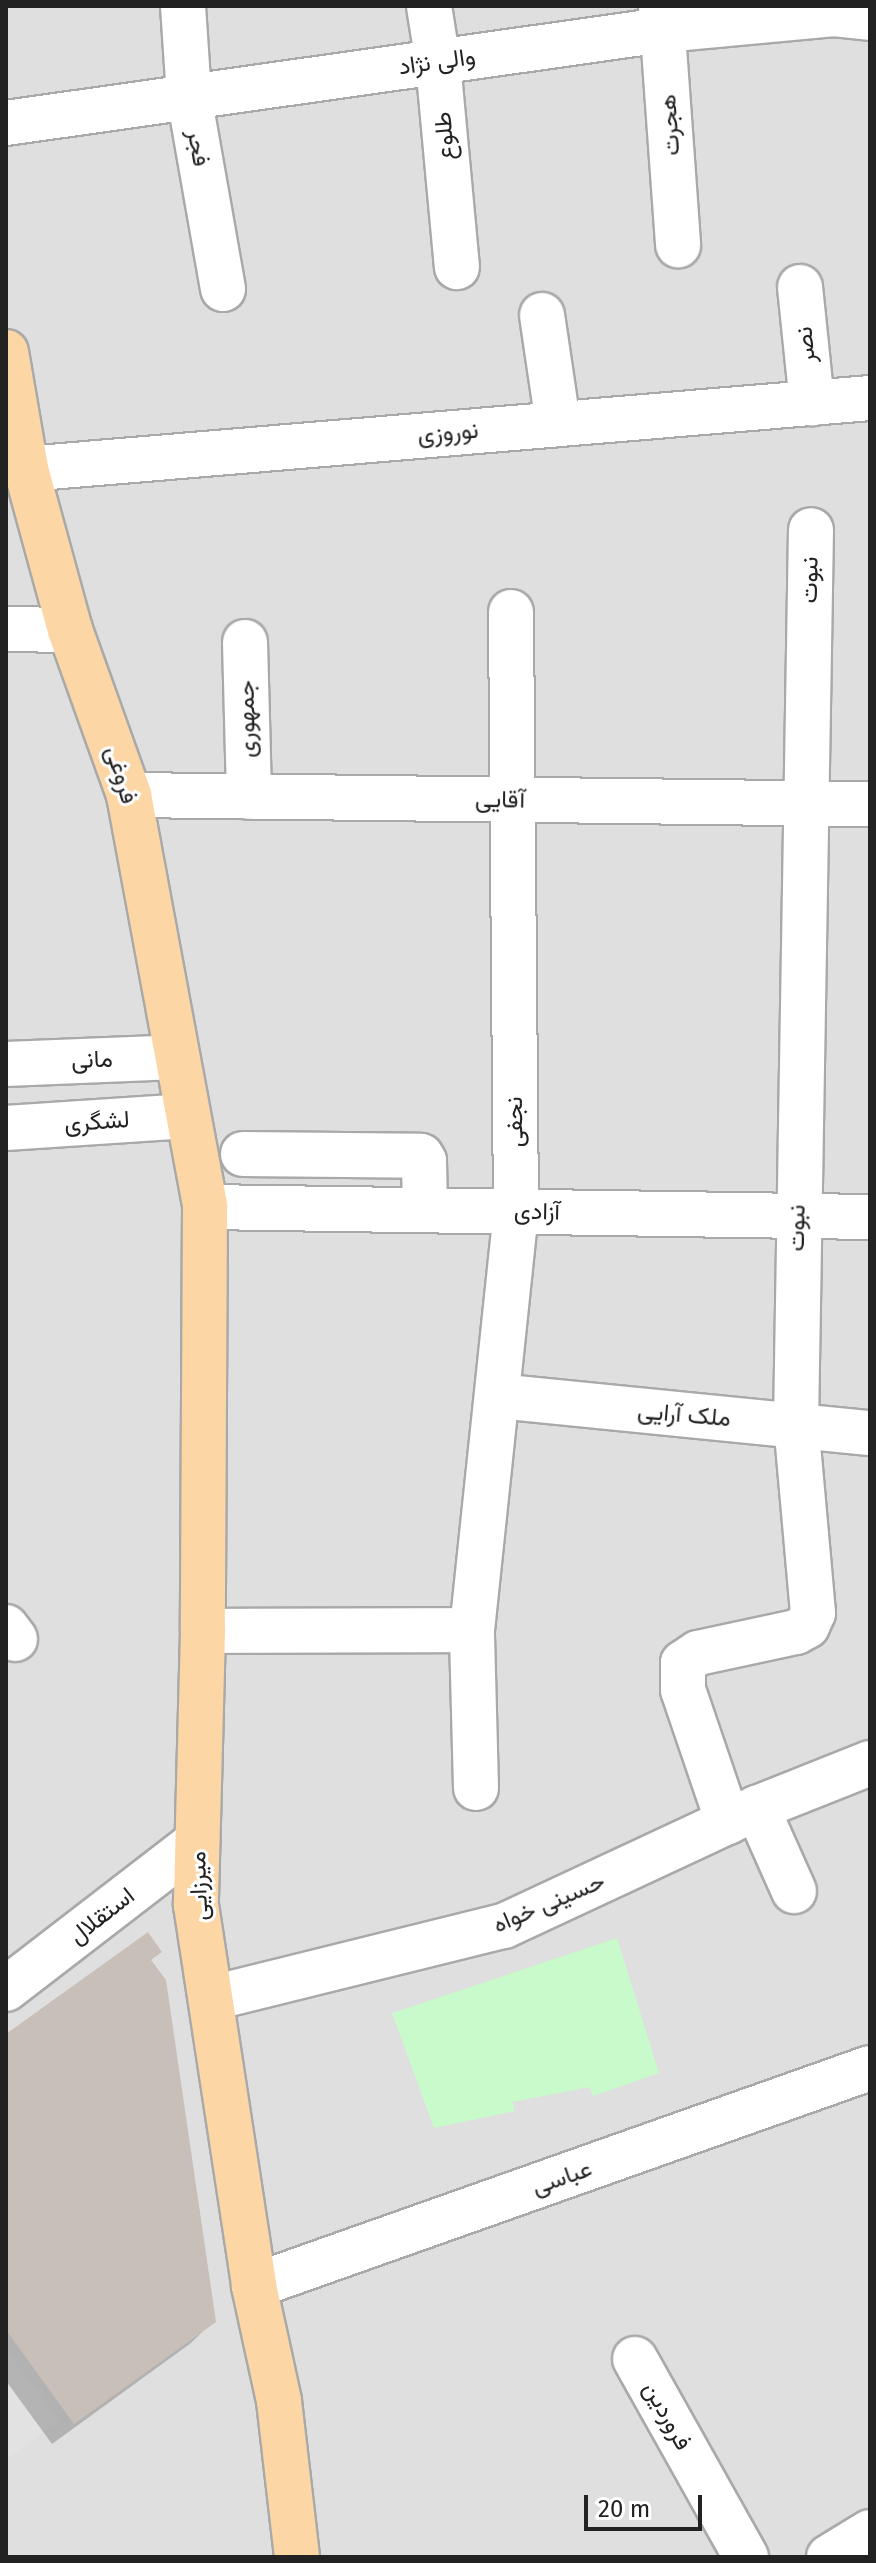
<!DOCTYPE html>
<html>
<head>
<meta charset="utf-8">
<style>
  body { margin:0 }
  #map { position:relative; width:876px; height:2563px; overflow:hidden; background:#f2efe9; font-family:"Fira Sans",Vazirmatn,sans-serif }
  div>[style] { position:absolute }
  .residential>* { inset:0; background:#e0dfdf; transform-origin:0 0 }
  .park>* { inset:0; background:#c8facc }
  .parking>* { inset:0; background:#e2e2e2 }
  .shadow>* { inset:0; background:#0003 }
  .building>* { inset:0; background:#c7bfb8 }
  .roads { filter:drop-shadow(2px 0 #a9a9a9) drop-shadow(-2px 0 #a9a9a9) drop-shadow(0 2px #a9a9a9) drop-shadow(0 -2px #a9a9a9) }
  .minor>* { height:44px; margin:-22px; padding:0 22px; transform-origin:22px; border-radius:22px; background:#fff }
  .major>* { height:44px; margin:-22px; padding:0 22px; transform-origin:22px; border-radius:22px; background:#fcd6a4 }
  span { translate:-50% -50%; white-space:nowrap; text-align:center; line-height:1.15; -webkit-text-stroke:6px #fff; paint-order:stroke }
  .street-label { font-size:24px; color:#222 }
  .frame { position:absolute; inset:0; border:8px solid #222; pointer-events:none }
  .scale { position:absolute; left:584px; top:2495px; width:118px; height:36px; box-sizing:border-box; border:4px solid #222; border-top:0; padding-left:10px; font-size:24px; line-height:28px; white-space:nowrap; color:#222; -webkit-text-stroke:6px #fff; paint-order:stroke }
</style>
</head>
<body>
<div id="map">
  <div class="residential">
    <i style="left:6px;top:6px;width:864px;height:2551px"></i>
  </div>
  <div class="park">
    <i style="clip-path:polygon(617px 1938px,659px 2073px,593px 2096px,590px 2087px,512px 2102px,515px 2111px,434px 2128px,392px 2013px)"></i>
  </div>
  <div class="parking">
    <i style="clip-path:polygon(6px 2350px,59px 2420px,7px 2459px,6px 2457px)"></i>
  </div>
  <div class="shadow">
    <i style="clip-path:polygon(159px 1952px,150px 1961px,213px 2321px,191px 2343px,52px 2444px,6px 2381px,6px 2037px)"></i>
  </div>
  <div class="building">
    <i style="clip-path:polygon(148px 1932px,162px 1952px,151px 1960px,166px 1980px,216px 2322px,74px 2424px,6px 2330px,6px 2034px)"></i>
  </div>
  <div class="roads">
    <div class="minor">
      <i style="left:183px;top:6px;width:90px;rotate:86.2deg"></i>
      <i style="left:189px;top:96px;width:196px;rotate:80deg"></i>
      <i style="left:429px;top:6px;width:58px;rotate:81deg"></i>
      <i style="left:438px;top:63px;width:205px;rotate:84.7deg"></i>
      <i style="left:661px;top:6px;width:240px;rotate:85.9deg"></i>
      <i style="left:6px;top:123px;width:664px;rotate:-8.06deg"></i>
      <i style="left:663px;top:30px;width:172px;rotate:-5.3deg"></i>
      <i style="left:834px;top:14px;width:36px;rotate:6deg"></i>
      <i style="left:800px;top:287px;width:117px;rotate:84.1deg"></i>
      <i style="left:542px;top:315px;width:110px;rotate:81.6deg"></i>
      <i style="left:26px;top:469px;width:847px;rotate:-4.81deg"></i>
      <i style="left:6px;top:629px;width:64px;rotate:0.9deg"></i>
      <i style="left:245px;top:642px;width:155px;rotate:88.5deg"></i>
      <i style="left:129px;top:795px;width:741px;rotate:0.7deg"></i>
      <i style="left:6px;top:1064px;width:171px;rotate:-2.3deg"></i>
      <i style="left:6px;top:1128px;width:182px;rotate:-3.8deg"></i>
      <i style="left:243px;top:1154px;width:178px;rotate:0.6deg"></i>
      <i style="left:421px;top:1156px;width:6px;rotate:59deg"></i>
      <i style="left:424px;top:1161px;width:49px;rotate:88.8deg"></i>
      <i style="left:205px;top:1207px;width:665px;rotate:0.86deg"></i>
      <i style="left:498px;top:1396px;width:374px;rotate:5.7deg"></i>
      <i style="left:6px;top:1627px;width:15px;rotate:53deg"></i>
      <i style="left:203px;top:1631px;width:269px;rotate:-0.2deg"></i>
      <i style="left:476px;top:1788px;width:158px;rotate:-91.5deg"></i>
      <i style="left:472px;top:1630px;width:420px;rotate:-84deg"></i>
      <i style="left:516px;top:1212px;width:600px;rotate:-90.48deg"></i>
      <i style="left:757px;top:1808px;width:91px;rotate:66deg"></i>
      <i style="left:728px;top:1822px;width:139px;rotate:-108.8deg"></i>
      <i style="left:683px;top:1690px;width:27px;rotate:-90deg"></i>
      <i style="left:683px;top:1663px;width:18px;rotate:-34deg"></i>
      <i style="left:698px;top:1653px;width:100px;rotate:-12.1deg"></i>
      <i style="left:796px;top:1632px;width:13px;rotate:-29deg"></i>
      <i style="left:807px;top:1626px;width:14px;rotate:-65deg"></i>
      <i style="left:813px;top:1613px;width:190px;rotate:-95.1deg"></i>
      <i style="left:796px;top:1424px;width:894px;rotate:-89.04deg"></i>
      <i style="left:6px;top:1989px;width:241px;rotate:-37.6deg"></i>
      <i style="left:212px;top:1998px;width:301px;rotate:-13.9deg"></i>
      <i style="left:504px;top:1926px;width:279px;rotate:-25deg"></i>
      <i style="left:757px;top:1808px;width:122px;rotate:-21.7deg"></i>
      <i style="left:254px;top:2286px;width:653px;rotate:-19.49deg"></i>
      <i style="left:635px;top:2359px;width:227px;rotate:60.7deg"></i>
      <i style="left:829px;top:2557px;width:48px;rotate:-31.4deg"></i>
    </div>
    <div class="major">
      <i style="left:6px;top:352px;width:119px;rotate:80.3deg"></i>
      <i style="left:26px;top:469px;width:167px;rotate:74.7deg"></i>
      <i style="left:70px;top:630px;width:175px;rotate:70.3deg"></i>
      <i style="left:129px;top:795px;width:419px;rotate:79.5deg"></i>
      <i style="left:205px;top:1207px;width:424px;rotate:90.3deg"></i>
      <i style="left:203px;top:1631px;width:274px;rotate:91.5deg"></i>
      <i style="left:196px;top:1905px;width:385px;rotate:81.3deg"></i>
      <i style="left:254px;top:2286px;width:118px;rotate:77.7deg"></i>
      <i style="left:279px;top:2401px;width:157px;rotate:83.4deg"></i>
    </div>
  </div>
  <div class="street-label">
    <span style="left:437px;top:62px;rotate:-8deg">والی نژاد</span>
    <span style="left:670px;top:125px;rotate:-94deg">هجرت</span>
    <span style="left:445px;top:136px;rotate:-95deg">طلوع</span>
    <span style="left:198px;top:148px;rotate:80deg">فجر</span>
    <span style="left:806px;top:345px;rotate:-96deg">نصر</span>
    <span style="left:448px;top:433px;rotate:-5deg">نوروزی</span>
    <span style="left:810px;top:580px;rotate:-89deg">نبوت</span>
    <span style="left:247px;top:719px;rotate:-91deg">جمهوری</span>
    <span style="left:121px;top:775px;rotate:73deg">فروغی</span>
    <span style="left:500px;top:800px;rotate:1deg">آقایی</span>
    <span style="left:92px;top:1060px;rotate:-2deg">مانی</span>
    <span style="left:97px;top:1122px;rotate:-4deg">لشگری</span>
    <span style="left:515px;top:1122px;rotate:-91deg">نجفی</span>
    <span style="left:537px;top:1212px;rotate:1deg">آزادی</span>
    <span style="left:797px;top:1228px;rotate:-89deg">نبوت</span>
    <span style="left:684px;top:1415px;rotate:5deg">ملک آرایی</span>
    <span style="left:199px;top:1886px;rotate:-92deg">میرزایی</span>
    <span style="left:549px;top:1903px;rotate:-23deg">حسینی خواه</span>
    <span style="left:102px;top:1916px;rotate:-38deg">استقلال</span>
    <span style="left:562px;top:2178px;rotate:-19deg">عباسی</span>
    <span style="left:667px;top:2416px;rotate:61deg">فروردین</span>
  </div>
  <div class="frame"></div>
  <div class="scale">20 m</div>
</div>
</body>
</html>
